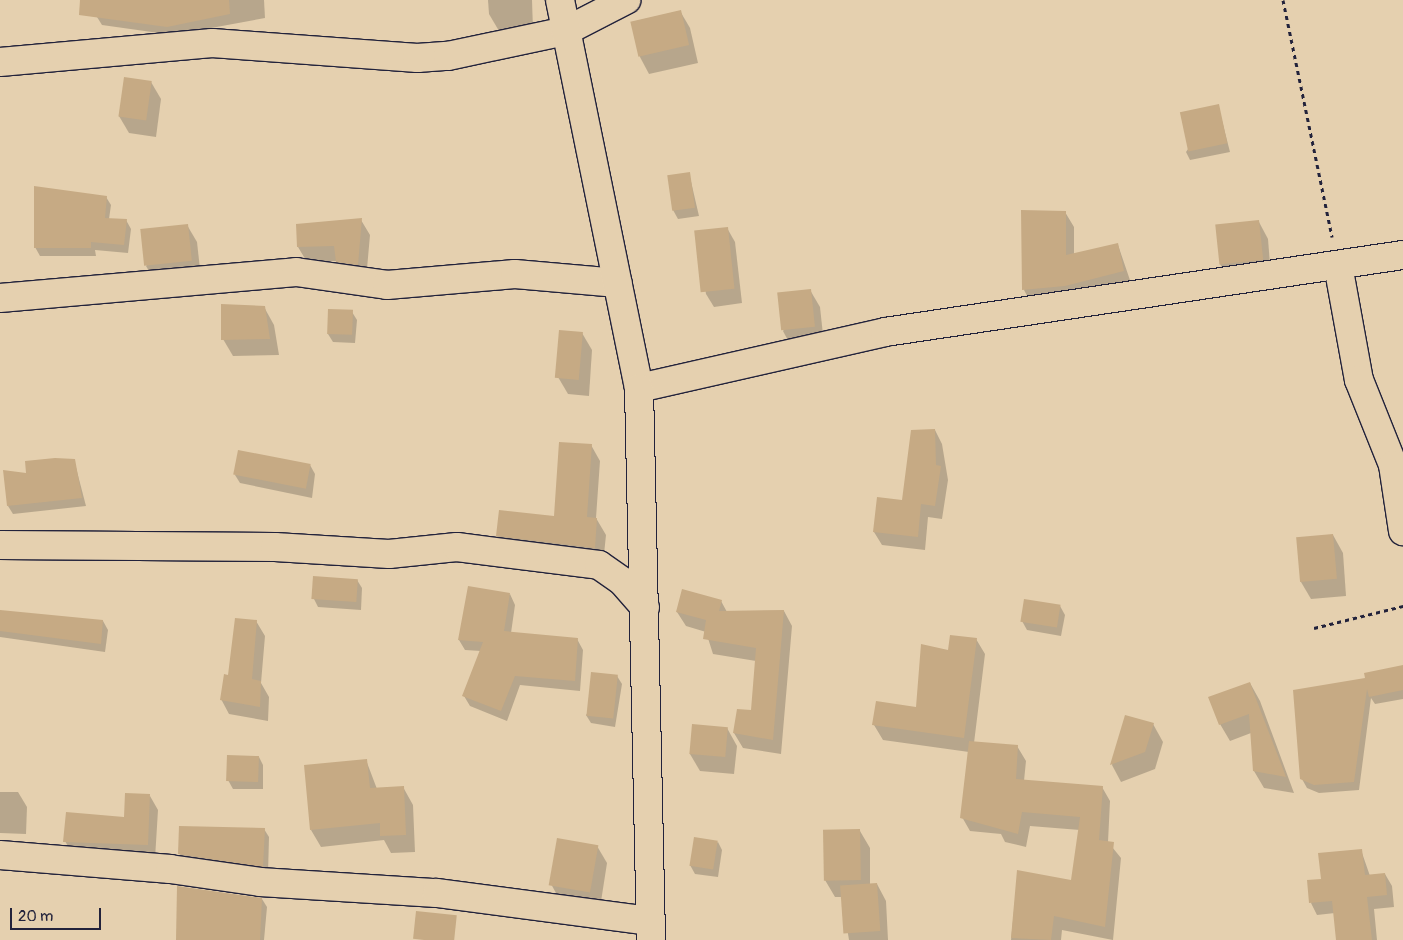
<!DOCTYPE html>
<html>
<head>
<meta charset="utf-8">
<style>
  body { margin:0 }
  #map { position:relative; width:1403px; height:940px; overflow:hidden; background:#e5d0af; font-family:Pangolin,sans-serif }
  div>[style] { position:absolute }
  .shadow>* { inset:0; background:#0003 }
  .building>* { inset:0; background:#c6aa84; transform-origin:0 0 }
  .path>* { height:3px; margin-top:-1.5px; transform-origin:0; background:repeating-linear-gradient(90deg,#22223b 0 4px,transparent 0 8px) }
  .roads { filter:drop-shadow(1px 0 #22223b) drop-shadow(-1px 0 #22223b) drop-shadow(0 1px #22223b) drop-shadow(0 -1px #22223b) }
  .minor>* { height:28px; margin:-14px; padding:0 14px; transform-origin:14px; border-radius:14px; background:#e5d0af }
  .major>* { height:28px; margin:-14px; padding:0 14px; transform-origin:14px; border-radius:14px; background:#e5d0af }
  span { translate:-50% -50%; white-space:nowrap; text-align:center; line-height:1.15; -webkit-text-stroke:4px #e5d0af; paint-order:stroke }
  .scale { position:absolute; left:10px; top:908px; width:91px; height:22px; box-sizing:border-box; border:2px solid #22223b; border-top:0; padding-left:6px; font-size:15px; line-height:18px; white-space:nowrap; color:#22223b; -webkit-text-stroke:4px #e5d0af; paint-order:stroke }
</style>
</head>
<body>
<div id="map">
  <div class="shadow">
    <i style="clip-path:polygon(99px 0,264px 0,265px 18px,173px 35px,102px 25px,97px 17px)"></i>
    <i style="clip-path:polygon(488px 0,532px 0,533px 30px,499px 31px,489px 14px)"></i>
    <i style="clip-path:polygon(680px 11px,690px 28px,698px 63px,649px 74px,640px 57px,632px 22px)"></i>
    <i style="clip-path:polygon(151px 82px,161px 99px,156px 137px,129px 133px,119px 116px)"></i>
    <i style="clip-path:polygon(1218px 105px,1230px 152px,1190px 160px,1186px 152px)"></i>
    <i style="clip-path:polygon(689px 173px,699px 216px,678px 219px,673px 210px)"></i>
    <i style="clip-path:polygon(106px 197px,111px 205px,109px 219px,126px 220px,131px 229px,128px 253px,95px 250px,96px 256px,40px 256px,35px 247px)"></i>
    <i style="clip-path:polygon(1065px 212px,1074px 227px,1074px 254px,1118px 245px,1132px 286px,1032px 305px,1024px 290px)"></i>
    <i style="clip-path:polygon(361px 220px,370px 235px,366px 280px,346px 277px,336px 261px,307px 262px,298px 247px)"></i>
    <i style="clip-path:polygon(1259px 222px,1268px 239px,1271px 277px,1230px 281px,1220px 264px)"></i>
    <i style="clip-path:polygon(187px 225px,197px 242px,201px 278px,156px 283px,146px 266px)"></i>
    <i style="clip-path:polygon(727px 228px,735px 242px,742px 303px,714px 307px,706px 294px,696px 232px)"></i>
    <i style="clip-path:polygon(810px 290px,820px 307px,824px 344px,792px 348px,783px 331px)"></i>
    <i style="clip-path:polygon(264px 307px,274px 325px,279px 355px,233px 356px,223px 339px)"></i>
    <i style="clip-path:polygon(352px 312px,357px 320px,355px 343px,333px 342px,328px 334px)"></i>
    <i style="clip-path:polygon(582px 333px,592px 350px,589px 396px,568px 394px,558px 377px)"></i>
    <i style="clip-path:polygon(935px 430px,942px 444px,948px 480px,942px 519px,928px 517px,925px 550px,882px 545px,874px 532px,903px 502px)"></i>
    <i style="clip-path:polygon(591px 445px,600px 461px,596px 518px,606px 535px,603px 564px,506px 552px,497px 536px,555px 518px)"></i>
    <i style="clip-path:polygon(74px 460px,86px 506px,13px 514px,8px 506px,28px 475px)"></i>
    <i style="clip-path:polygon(310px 465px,315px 474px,312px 498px,240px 483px,235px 475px)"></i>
    <i style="clip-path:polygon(1333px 535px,1343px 553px,1346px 596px,1311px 599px,1301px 582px,1298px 538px)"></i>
    <i style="clip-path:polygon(357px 580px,362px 588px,361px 610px,318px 607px,314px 599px)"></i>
    <i style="clip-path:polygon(510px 594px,515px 605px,511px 633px,577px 639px,583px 650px,580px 691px,520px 685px,507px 721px,470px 706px,464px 696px,481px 651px,465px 650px,459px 640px)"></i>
    <i style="clip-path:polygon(721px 601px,727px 612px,784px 611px,792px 626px,781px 754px,743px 748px,734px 733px,752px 711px,756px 661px,713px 654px,706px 632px,686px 626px,677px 612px)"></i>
    <i style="clip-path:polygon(1060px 606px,1065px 615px,1061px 636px,1027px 630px,1022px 621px)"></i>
    <i style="clip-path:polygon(0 611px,103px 621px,108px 630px,105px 652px,0 637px)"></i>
    <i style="clip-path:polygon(256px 621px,265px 636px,261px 683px,269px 697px,268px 721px,229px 714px,221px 699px)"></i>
    <i style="clip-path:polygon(976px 639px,985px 654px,974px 743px,1017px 746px,1026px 761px,1024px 781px,1102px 787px,1110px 801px,1108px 842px,1121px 858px,1113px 940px,1062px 930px,1061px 940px,1011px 940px,1018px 872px,1072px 882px,1080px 830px,1030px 826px,1026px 847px,1005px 842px,1001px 834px,970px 831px,962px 817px,969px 752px,883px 740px,874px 725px,917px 708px,949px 651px)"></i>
    <i style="clip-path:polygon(1403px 670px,1403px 699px,1375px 704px,1371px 698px,1359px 790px,1319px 793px,1307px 788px,1302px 779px,1367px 679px)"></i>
    <i style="clip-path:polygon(617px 676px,622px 684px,615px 727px,591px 723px,586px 715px)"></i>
    <i style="clip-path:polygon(1250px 683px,1260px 701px,1294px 793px,1264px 788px,1254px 771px,1251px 733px,1230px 741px,1220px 724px)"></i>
    <i style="clip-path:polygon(1126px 716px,1153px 724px,1163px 742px,1155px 769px,1121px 782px,1112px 765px)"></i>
    <i style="clip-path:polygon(727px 728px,737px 746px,734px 774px,700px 771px,690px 754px)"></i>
    <i style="clip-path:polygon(259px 757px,263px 765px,263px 789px,233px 789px,228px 780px)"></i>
    <i style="clip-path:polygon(366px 760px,377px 789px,403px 787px,413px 805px,415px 852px,391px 853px,384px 840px,321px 847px,311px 830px)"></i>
    <i style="clip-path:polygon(0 792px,18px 792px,27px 807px,26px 834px,0 833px)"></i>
    <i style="clip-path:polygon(150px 796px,158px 810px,155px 859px,73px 855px,65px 841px,125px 819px)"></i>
    <i style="clip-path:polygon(264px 829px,269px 837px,268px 874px,184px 863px,180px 854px)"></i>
    <i style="clip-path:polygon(825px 831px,860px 831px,870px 848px,870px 884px,877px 884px,886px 901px,888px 940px,849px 940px,842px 897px,835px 897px,825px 880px)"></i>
    <i style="clip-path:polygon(718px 842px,722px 850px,718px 877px,695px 874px,690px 865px)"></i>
    <i style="clip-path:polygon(597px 846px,607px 863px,600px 908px,561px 902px,551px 884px)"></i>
    <i style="clip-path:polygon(1361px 850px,1370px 876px,1385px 874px,1392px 886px,1394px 907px,1374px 909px,1377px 940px,1337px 940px,1335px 913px,1317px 915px,1311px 903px,1322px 880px)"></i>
    <i style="clip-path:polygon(262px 899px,267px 907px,264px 940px,177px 940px)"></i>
  </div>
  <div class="building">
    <i style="clip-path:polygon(80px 0,229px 0,230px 14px,167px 27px,79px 15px)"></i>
    <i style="left:681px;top:10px;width:36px;height:52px;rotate:77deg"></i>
    <i style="left:124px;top:77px;width:28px;height:40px;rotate:8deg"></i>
    <i style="left:1219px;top:104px;width:40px;height:40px;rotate:78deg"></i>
    <i style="left:690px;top:172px;width:36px;height:23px;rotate:82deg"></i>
    <i style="clip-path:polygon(34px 186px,107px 196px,105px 218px,127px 219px,124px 245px,91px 242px,91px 248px,34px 248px)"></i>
    <i style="clip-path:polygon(1021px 210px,1066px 211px,1066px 255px,1118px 243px,1124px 271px,1065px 286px,1022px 290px)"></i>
    <i style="clip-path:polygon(362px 218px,358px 265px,336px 262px,334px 246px,297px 247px,296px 224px)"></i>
    <i style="left:1259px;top:220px;width:40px;height:44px;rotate:84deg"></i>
    <i style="left:188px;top:224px;width:37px;height:48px;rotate:84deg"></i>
    <i style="left:728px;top:227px;width:62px;height:34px;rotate:84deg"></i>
    <i style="left:811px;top:289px;width:38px;height:34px;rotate:84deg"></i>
    <i style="clip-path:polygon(221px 304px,265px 306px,270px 339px,221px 340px)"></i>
    <i style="left:328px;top:309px;width:25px;height:25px;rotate:2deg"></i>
    <i style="left:559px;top:330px;width:24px;height:48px;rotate:5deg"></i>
    <i style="clip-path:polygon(935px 429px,936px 465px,941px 466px,935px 506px,921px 504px,918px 537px,873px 532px,877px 497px,902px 500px,911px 430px)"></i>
    <i style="clip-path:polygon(559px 442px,592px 444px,587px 517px,597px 518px,595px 548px,496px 536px,499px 510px,554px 516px)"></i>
    <i style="left:238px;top:450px;width:74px;height:25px;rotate:11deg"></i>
    <i style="clip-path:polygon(55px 458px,75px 459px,82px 498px,7px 506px,3px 470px,26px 473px,25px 461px)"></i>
    <i style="left:1333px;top:534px;width:45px;height:37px;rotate:85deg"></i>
    <i style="left:313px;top:576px;width:45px;height:23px;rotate:4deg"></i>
    <i style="clip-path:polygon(468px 586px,510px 593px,504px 631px,578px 638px,575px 681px,515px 676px,501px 711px,462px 696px,483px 642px,458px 640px)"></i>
    <i style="clip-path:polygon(682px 589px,722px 600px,719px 611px,784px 610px,773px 740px,733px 733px,737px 709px,751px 710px,756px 648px,703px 639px,706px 620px,676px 612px)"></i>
    <i style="left:1024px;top:599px;width:37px;height:23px;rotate:9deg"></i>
    <i style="clip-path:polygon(0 610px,103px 620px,101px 644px,0 631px)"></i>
    <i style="clip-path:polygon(235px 618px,257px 620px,252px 679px,261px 681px,260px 707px,220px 700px,224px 674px,228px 675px)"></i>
    <i style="clip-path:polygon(950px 635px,977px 638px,964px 738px,872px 725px,876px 701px,916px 707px,921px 644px,948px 650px)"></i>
    <i style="clip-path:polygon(1403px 665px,1403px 690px,1369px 697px,1367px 689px,1354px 782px,1314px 785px,1300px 779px,1293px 690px,1365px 678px,1364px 673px)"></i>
    <i style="left:591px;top:672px;width:27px;height:44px;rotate:6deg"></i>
    <i style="clip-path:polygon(1250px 682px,1253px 691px,1286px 777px,1253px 771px,1249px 714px,1219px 725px,1208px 697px)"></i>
    <i style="clip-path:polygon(1125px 715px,1154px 723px,1145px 752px,1110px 765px)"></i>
    <i style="left:692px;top:724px;width:36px;height:30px;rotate:5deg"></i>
    <i style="clip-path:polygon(969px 741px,1018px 745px,1016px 779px,1103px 786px,1099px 840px,1114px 842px,1105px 927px,1054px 916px,1051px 940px,1011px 938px,1017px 870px,1071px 880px,1080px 817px,1022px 812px,1018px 834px,960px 818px)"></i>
    <i style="left:227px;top:755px;width:32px;height:26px;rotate:2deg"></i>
    <i style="clip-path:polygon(367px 759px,370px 788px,404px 786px,406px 835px,380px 836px,380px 823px,310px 830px,304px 765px)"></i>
    <i style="clip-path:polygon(125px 793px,150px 794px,148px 845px,63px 842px,66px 812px,124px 817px)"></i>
    <i style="clip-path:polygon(179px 826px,265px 828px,263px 867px,178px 854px)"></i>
    <i style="left:860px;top:829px;width:51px;height:37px;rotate:89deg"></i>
    <i style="left:694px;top:837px;width:24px;height:29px;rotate:9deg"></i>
    <i style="left:557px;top:838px;width:42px;height:48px;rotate:10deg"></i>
    <i style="clip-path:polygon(1362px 849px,1365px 875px,1385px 873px,1387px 895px,1367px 897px,1372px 940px,1336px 940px,1332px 901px,1309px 903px,1307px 880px,1321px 879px,1318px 853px)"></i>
    <i style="left:877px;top:883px;width:48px;height:37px;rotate:86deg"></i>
    <i style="clip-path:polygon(177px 886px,262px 898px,260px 940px,176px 940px)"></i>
    <i style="left:416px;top:911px;width:41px;height:28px;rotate:6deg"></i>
  </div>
  <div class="path">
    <i style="left:1283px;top:0;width:242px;rotate:78.3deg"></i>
    <i style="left:1314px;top:628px;width:92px;rotate:-13.9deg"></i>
  </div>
  <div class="roads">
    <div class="minor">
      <i style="left:0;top:62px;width:213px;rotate:-5.1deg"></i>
      <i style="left:212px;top:43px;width:206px;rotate:4.2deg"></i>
      <i style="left:417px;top:58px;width:31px;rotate:-4deg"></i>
      <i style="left:448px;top:56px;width:121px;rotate:-12deg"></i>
      <i style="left:566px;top:31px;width:68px;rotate:-27.3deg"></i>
      <i style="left:1338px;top:265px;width:117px;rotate:79.7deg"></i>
      <i style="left:1359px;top:380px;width:92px;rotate:68.2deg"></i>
      <i style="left:1393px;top:465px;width:67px;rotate:81.4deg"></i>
      <i style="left:0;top:298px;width:297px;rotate:-5deg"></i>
      <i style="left:296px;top:272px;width:92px;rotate:8.1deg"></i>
      <i style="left:387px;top:285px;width:128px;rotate:-4.9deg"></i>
      <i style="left:515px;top:274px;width:103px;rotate:5deg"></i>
      <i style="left:639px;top:388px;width:252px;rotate:-12.8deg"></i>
      <i style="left:885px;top:332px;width:524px;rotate:-8.46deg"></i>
      <i style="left:0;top:545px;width:275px;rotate:0.4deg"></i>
      <i style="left:275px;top:547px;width:114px;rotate:3.5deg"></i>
      <i style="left:389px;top:554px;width:68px;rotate:-5.9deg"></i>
      <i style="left:457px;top:547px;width:143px;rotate:7.2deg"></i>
      <i style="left:599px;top:565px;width:28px;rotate:35deg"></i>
      <i style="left:622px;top:581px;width:35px;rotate:49deg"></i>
      <i style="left:0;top:855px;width:171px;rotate:4.7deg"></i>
      <i style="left:170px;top:869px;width:91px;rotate:8.2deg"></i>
      <i style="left:260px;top:882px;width:177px;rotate:3.6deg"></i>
      <i style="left:437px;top:893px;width:215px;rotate:7.5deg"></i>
    </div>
    <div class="major">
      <i style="left:560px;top:0;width:396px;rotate:78.5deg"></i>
      <i style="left:639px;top:388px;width:552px;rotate:88.75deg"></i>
    </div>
  </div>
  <div class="scale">20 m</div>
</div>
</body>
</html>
